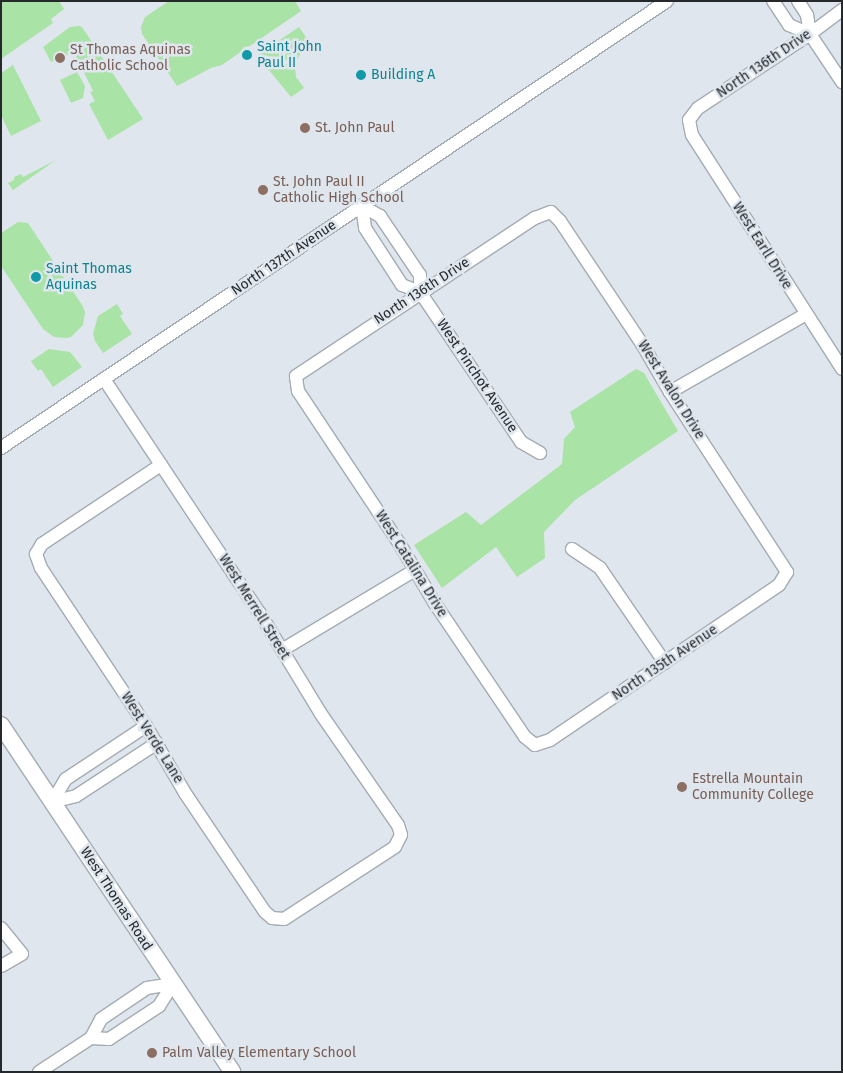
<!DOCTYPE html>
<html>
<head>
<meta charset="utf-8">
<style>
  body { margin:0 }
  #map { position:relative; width:843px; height:1073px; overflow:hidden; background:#dfe6ee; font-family:"Fira Sans",sans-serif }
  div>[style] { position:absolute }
  .green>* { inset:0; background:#a9e3a5 }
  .roads { filter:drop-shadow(1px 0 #a4abb2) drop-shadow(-1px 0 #a4abb2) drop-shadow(0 1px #a4abb2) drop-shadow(0 -1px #a4abb2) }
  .minor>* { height:12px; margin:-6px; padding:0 6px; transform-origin:6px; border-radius:6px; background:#fff }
  .major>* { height:16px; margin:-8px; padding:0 8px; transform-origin:8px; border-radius:8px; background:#fff }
  .dots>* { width:14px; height:14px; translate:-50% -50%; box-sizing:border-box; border:2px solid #dfe6ee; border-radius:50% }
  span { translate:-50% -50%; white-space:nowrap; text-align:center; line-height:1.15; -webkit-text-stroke:5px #dfe6ee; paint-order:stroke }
  .culture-label { font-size:14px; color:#0d838f }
  .left { translate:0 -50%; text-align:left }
  .education-label { font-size:14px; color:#785e54 }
  .street-label { font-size:14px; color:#26292c }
  .frame { position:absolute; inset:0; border:2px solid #26292c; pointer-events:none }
</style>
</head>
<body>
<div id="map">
  <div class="green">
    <i style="clip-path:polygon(1px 1px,59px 1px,64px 9px,51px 19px,53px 23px,1px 59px)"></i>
    <i style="clip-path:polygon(169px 1px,295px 1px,301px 11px,250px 46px,244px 47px,239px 53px,222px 65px,211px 68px,177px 86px,142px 34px,141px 27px,145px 17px)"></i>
    <i style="clip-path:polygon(79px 26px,82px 27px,143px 119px,108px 140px,89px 104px,95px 101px,90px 92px,93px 91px,74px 52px,51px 62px,43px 47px,70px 27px)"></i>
    <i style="clip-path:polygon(299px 27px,312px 46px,301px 52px,296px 62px,259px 54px)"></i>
    <i style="clip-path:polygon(260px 59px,295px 66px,296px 77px,304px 88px,291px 97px)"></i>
    <i style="clip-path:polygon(13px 65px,41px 121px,11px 136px,1px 115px,1px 73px)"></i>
    <i style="clip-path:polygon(77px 72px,85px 86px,83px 98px,71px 103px,60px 80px)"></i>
    <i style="clip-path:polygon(56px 160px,13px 190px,8px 183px,14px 180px,14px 177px,21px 174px,23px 177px)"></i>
    <i style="clip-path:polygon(18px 222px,28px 223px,82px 305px,85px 312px,83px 325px,71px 337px,66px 338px,54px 337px,43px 329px,1px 266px,1px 233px)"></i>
    <i style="clip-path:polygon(117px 304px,123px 314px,120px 316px,132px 334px,103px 353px,95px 341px,93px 334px,98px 316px)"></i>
    <i style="clip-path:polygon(49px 349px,70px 352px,82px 367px,53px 387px,41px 369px,38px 371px,31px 361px)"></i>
    <i style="clip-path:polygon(636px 369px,644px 373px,678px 431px,575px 500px,544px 532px,545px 558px,517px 577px,496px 547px,442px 588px,414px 545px,466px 512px,481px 525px,562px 464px,564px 439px,575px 427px,570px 412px)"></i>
  </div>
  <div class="roads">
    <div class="minor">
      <i style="left:773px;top:1px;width:29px;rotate:56deg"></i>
      <i style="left:789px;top:25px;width:23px;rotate:23deg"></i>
      <i style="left:798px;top:1px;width:17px;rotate:57deg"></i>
      <i style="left:807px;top:15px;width:19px;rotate:81deg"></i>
      <i style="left:810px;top:34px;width:58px;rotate:56.3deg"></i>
      <i style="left:842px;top:10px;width:40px;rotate:143deg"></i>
      <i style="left:810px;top:34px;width:134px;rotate:146.5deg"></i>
      <i style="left:698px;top:108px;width:15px;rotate:127deg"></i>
      <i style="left:689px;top:120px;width:15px;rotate:79deg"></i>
      <i style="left:692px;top:135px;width:278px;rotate:57.3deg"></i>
      <i style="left:362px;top:206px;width:21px;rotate:29deg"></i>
      <i style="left:380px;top:216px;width:71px;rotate:55.9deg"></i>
      <i style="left:420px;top:275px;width:17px;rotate:90deg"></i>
      <i style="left:420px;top:292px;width:181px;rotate:56deg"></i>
      <i style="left:521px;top:442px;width:22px;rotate:30deg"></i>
      <i style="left:362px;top:206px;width:22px;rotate:82deg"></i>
      <i style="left:365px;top:228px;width:68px;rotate:57deg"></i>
      <i style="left:402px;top:285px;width:19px;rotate:21deg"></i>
      <i style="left:551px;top:212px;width:13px;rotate:45deg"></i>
      <i style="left:560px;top:221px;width:148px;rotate:56.3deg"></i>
      <i style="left:642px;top:344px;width:56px;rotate:59.7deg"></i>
      <i style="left:670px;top:392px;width:215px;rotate:57deg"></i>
      <i style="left:787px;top:572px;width:15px;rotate:122deg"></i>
      <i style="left:779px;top:585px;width:277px;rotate:145.9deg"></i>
      <i style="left:550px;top:740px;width:16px;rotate:162deg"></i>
      <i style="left:535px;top:745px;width:13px;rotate:-141deg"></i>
      <i style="left:525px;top:737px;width:163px;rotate:-124deg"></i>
      <i style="left:434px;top:602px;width:69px;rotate:-120.7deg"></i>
      <i style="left:399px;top:543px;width:182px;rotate:-123.6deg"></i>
      <i style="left:298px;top:391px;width:15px;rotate:-98deg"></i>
      <i style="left:296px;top:376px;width:287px;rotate:-33.5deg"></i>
      <i style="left:535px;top:218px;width:17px;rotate:-21deg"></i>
      <i style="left:104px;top:379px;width:280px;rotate:56.4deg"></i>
      <i style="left:259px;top:612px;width:119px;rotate:58.7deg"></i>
      <i style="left:321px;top:714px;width:135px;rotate:55.3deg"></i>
      <i style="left:398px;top:825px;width:10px;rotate:73deg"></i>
      <i style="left:401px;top:835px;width:13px;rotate:117deg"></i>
      <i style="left:395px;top:847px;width:132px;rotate:147deg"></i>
      <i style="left:284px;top:919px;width:12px;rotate:-175deg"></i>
      <i style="left:272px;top:918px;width:9px;rotate:-139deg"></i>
      <i style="left:265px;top:912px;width:143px;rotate:-123.9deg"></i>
      <i style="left:185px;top:793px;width:78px;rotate:-120.2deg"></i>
      <i style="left:146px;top:726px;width:190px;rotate:-123.6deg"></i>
      <i style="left:41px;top:568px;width:15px;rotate:-110deg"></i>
      <i style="left:36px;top:554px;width:12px;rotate:-59deg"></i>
      <i style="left:42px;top:544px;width:143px;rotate:-33.6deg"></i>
      <i style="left:670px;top:392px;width:157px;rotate:-29.8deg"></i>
      <i style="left:1px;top:448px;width:802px;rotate:-33.87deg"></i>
      <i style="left:572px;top:549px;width:34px;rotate:34deg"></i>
      <i style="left:600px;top:568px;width:115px;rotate:55.6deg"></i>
      <i style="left:282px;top:650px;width:155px;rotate:-31deg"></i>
      <i style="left:52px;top:802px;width:27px;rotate:-59deg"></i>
      <i style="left:66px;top:779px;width:96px;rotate:-33.5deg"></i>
      <i style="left:52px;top:802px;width:25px;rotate:-14deg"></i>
      <i style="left:76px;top:796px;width:97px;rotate:-33.2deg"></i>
      <i style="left:1px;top:928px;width:33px;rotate:51deg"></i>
      <i style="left:22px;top:954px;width:24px;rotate:150deg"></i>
      <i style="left:91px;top:1038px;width:18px;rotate:3deg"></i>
      <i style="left:109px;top:1039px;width:60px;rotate:-33.4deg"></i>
      <i style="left:159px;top:1006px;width:26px;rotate:-58deg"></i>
      <i style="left:39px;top:1072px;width:62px;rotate:-33.2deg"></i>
      <i style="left:91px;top:1038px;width:21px;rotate:-62deg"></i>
      <i style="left:101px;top:1019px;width:55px;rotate:-34deg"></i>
      <i style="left:147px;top:988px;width:26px;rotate:-9deg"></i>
    </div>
    <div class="major">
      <i style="left:1px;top:725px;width:417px;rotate:56.3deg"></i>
    </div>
  </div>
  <div class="dots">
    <i style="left:247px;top:55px;background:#0f9aa8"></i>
    <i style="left:60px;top:58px;background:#8d6e63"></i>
    <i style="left:361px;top:75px;background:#0f9aa8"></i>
    <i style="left:305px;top:128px;background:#8d6e63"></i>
    <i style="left:263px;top:190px;background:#8d6e63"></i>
    <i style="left:36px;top:277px;background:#0f9aa8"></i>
    <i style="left:682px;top:787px;background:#8d6e63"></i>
    <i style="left:152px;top:1053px;background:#8d6e63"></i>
  </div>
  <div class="culture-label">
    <span class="left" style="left:257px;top:55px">Saint John<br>Paul II</span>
    <span class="left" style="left:371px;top:75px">Building A</span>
    <span class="left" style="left:46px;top:277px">Saint Thomas<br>Aquinas</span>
  </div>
  <div class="education-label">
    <span class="left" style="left:70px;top:58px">St Thomas Aquinas<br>Catholic School</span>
    <span class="left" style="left:315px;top:128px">St. John Paul</span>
    <span class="left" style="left:273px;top:190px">St. John Paul II<br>Catholic High School</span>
    <span class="left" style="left:692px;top:787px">Estrella Mountain<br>Community College</span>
    <span class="left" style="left:162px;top:1053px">Palm Valley Elementary School</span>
  </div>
  <div class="street-label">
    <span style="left:764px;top:64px;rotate:-34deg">North 136th Drive</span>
    <span style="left:762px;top:246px;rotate:58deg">West Earll Drive</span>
    <span style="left:284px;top:258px;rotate:-34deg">North 137th Avenue</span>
    <span style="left:422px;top:291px;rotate:-33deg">North 136th Drive</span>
    <span style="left:477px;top:376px;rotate:56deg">West Pinchot Avenue</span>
    <span style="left:671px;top:390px;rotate:58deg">West Avalon Drive</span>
    <span style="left:411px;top:564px;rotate:58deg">West Catalina Drive</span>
    <span style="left:254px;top:607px;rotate:58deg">West Merrell Street</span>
    <span style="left:665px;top:663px;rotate:-34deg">North 135th Avenue</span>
    <span style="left:152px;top:738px;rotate:58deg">West Verde Lane</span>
    <span style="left:116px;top:899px;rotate:57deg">West Thomas Road</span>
  </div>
  <div class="frame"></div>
</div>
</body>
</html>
